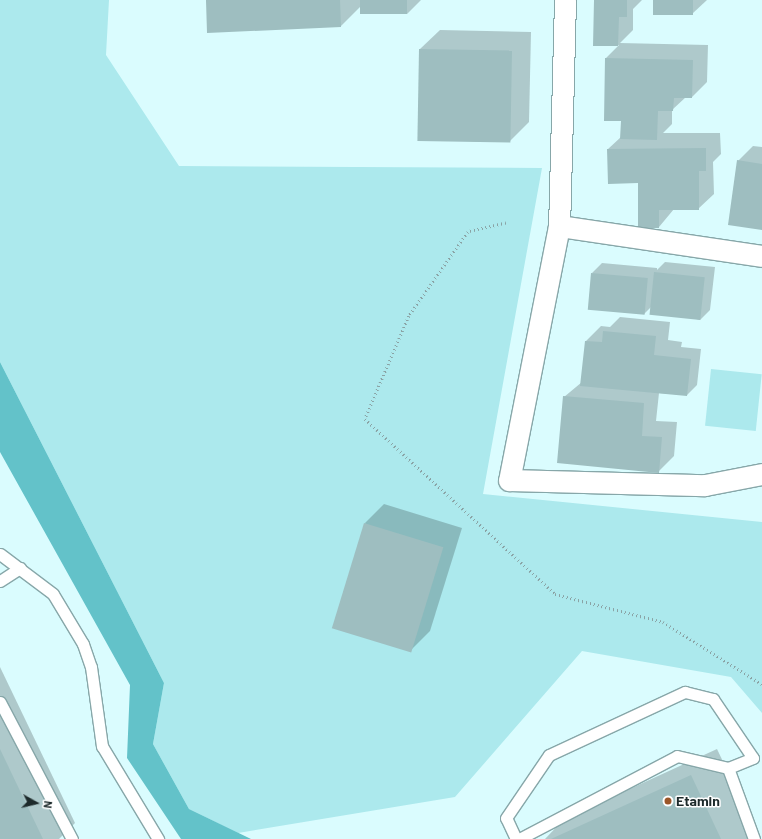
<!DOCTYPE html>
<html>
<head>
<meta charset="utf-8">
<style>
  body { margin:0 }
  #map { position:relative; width:762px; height:839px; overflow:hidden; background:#dafcfe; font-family:Barlow,sans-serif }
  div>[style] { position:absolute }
  .green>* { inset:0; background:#ace9ed; transform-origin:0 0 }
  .water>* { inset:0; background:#63c2c9 }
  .shadow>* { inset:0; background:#0003 }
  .building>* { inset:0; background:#9ebec0; transform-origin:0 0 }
  .path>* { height:2.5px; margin-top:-1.25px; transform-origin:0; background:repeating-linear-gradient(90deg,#8aa3a5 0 1px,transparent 0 4px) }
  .roads { filter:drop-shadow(1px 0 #87a7a9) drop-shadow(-1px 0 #87a7a9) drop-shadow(0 1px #87a7a9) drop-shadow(0 -1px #87a7a9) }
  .service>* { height:11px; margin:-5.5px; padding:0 5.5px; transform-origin:5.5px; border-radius:5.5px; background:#fff }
  .minor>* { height:21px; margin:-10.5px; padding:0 10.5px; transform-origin:10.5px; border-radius:10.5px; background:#fff }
  .dots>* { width:11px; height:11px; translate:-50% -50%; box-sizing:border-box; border:2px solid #fff; border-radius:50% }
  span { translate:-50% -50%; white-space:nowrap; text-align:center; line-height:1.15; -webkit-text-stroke:3px #fff; paint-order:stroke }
  .poi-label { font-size:14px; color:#1d2a2b; font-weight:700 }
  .left { translate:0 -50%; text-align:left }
  .north { position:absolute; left:16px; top:783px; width:40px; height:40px; -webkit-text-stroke:3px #fff; paint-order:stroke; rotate:98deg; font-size:11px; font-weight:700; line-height:16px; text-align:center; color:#1d2a2b }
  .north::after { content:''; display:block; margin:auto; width:14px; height:18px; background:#1d2a2b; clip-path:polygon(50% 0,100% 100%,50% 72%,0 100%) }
</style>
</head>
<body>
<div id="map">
  <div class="green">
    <i style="clip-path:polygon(0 0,109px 0,106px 55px,179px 166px,542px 168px,483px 494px,762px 522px,762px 713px,731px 677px,582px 651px,455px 797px,238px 833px,189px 809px,153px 744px,164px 683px,0 362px)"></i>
    <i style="left:711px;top:369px;width:51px;height:57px;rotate:6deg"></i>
  </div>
  <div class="water">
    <i style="clip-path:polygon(0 362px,164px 683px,153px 744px,189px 809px,251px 839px,181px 839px,127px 758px,130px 685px,0 452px)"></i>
  </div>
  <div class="shadow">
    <i style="clip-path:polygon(207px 0,421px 0,407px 14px,361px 6px,341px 26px,208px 32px)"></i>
    <i style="clip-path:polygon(595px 0,642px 0,633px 9px,633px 30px,620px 43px,708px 45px,707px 82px,692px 97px,686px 97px,672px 110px,672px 124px,663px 133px,720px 133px,721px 154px,713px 162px,714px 194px,698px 209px,674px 209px,659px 227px,639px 182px,609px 183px,608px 149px,621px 137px,622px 120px,606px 58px,619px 45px,594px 45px)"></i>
    <i style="clip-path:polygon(654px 0,707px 0,692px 14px)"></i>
    <i style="clip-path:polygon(440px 30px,531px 32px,529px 122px,509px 142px,418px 140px,420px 49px)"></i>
    <i style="clip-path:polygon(753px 146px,762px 147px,762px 228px,738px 161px)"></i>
    <i style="clip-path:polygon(665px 262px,715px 267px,710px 310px,700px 320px,651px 307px,644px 314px,592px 273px,602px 263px,657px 268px,657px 270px)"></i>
    <i style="clip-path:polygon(620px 317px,670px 322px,668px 340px,682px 342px,681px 347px,701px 349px,697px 385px,687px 395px,659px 393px,656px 421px,677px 422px,674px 456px,658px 472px,564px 397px,582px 382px,586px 341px,601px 326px,610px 327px)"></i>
    <i style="clip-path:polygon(384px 504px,462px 528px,430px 631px,410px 651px,365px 523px)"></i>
    <i style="clip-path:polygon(0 667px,75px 823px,59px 839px,0 839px)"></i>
    <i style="clip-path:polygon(717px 749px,760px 839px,545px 839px,564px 819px)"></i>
  </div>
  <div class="building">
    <i style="clip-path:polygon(206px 0,340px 0,341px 27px,207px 33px)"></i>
    <i style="left:360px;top:0;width:47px;height:14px"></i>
    <i style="clip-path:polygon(594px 0,627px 0,627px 17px,619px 17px,618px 46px,593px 46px)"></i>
    <i style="left:653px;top:0;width:40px;height:15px"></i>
    <i style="left:419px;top:49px;width:93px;height:92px;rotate:1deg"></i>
    <i style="clip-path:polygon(605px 58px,693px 60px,692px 98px,674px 98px,673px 111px,658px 111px,657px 140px,620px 139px,621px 121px,604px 121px)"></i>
    <i style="clip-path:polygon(706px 148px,706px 171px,699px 171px,699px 210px,659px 210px,659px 228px,638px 228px,638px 183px,608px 184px,607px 149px)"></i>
    <i style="clip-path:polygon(737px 160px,762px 164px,762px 230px,728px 225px)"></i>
    <i style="left:654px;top:272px;width:51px;height:43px;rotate:6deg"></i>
    <i style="left:591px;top:273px;width:57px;height:37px;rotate:5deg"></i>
    <i style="clip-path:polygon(603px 331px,656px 336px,654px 355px,691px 359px,687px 396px,580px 386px,585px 341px,602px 342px)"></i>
    <i style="clip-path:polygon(563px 396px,644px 403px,642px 436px,662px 437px,659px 473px,557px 463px)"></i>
    <i style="left:364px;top:523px;width:83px;height:110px;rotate:17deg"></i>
    <i style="clip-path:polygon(0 749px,43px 839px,0 839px)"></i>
    <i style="clip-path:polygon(691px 775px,721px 839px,551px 839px)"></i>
  </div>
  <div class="path">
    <i style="left:506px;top:223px;width:39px;rotate:167deg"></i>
    <i style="left:468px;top:232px;width:103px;rotate:125.1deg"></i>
    <i style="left:409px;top:316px;width:112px;rotate:113.1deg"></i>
    <i style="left:365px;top:419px;width:258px;rotate:42.6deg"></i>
    <i style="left:555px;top:594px;width:112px;rotate:14.5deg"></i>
    <i style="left:663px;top:622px;width:117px;rotate:32.1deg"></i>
  </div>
  <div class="roads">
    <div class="service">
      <i style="left:0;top:554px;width:66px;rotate:37deg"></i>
      <i style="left:53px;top:594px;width:58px;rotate:59deg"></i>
      <i style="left:83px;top:644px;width:24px;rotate:71deg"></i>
      <i style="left:91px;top:667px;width:80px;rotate:82.1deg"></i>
      <i style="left:102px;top:746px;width:109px;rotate:58.9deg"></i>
      <i style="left:0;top:581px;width:24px;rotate:-33deg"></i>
      <i style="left:0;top:702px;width:155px;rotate:62.3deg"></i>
      <i style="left:516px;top:839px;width:23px;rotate:-115deg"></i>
      <i style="left:506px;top:818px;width:76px;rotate:-55.7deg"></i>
      <i style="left:549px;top:755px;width:150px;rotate:-24.9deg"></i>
      <i style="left:685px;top:692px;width:29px;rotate:14deg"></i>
      <i style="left:713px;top:699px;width:71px;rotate:55.9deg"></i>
      <i style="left:753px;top:758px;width:27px;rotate:158deg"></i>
      <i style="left:519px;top:839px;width:178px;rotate:-27.7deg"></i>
      <i style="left:677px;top:756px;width:52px;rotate:13.2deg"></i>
      <i style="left:728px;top:768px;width:76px;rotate:69.9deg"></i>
    </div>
    <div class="minor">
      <i style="left:565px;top:0;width:226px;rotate:91.5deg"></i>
      <i style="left:559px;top:226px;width:259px;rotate:101.1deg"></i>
      <i style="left:509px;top:480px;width:196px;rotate:1.5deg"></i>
      <i style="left:705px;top:485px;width:58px;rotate:-10.9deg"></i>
      <i style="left:559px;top:226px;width:205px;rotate:8.4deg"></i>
    </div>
  </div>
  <div class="dots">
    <i style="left:668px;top:801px;background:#9b5629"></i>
  </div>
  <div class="poi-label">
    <span class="left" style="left:676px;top:801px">Etamin</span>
  </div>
  <div class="north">N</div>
</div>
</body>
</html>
